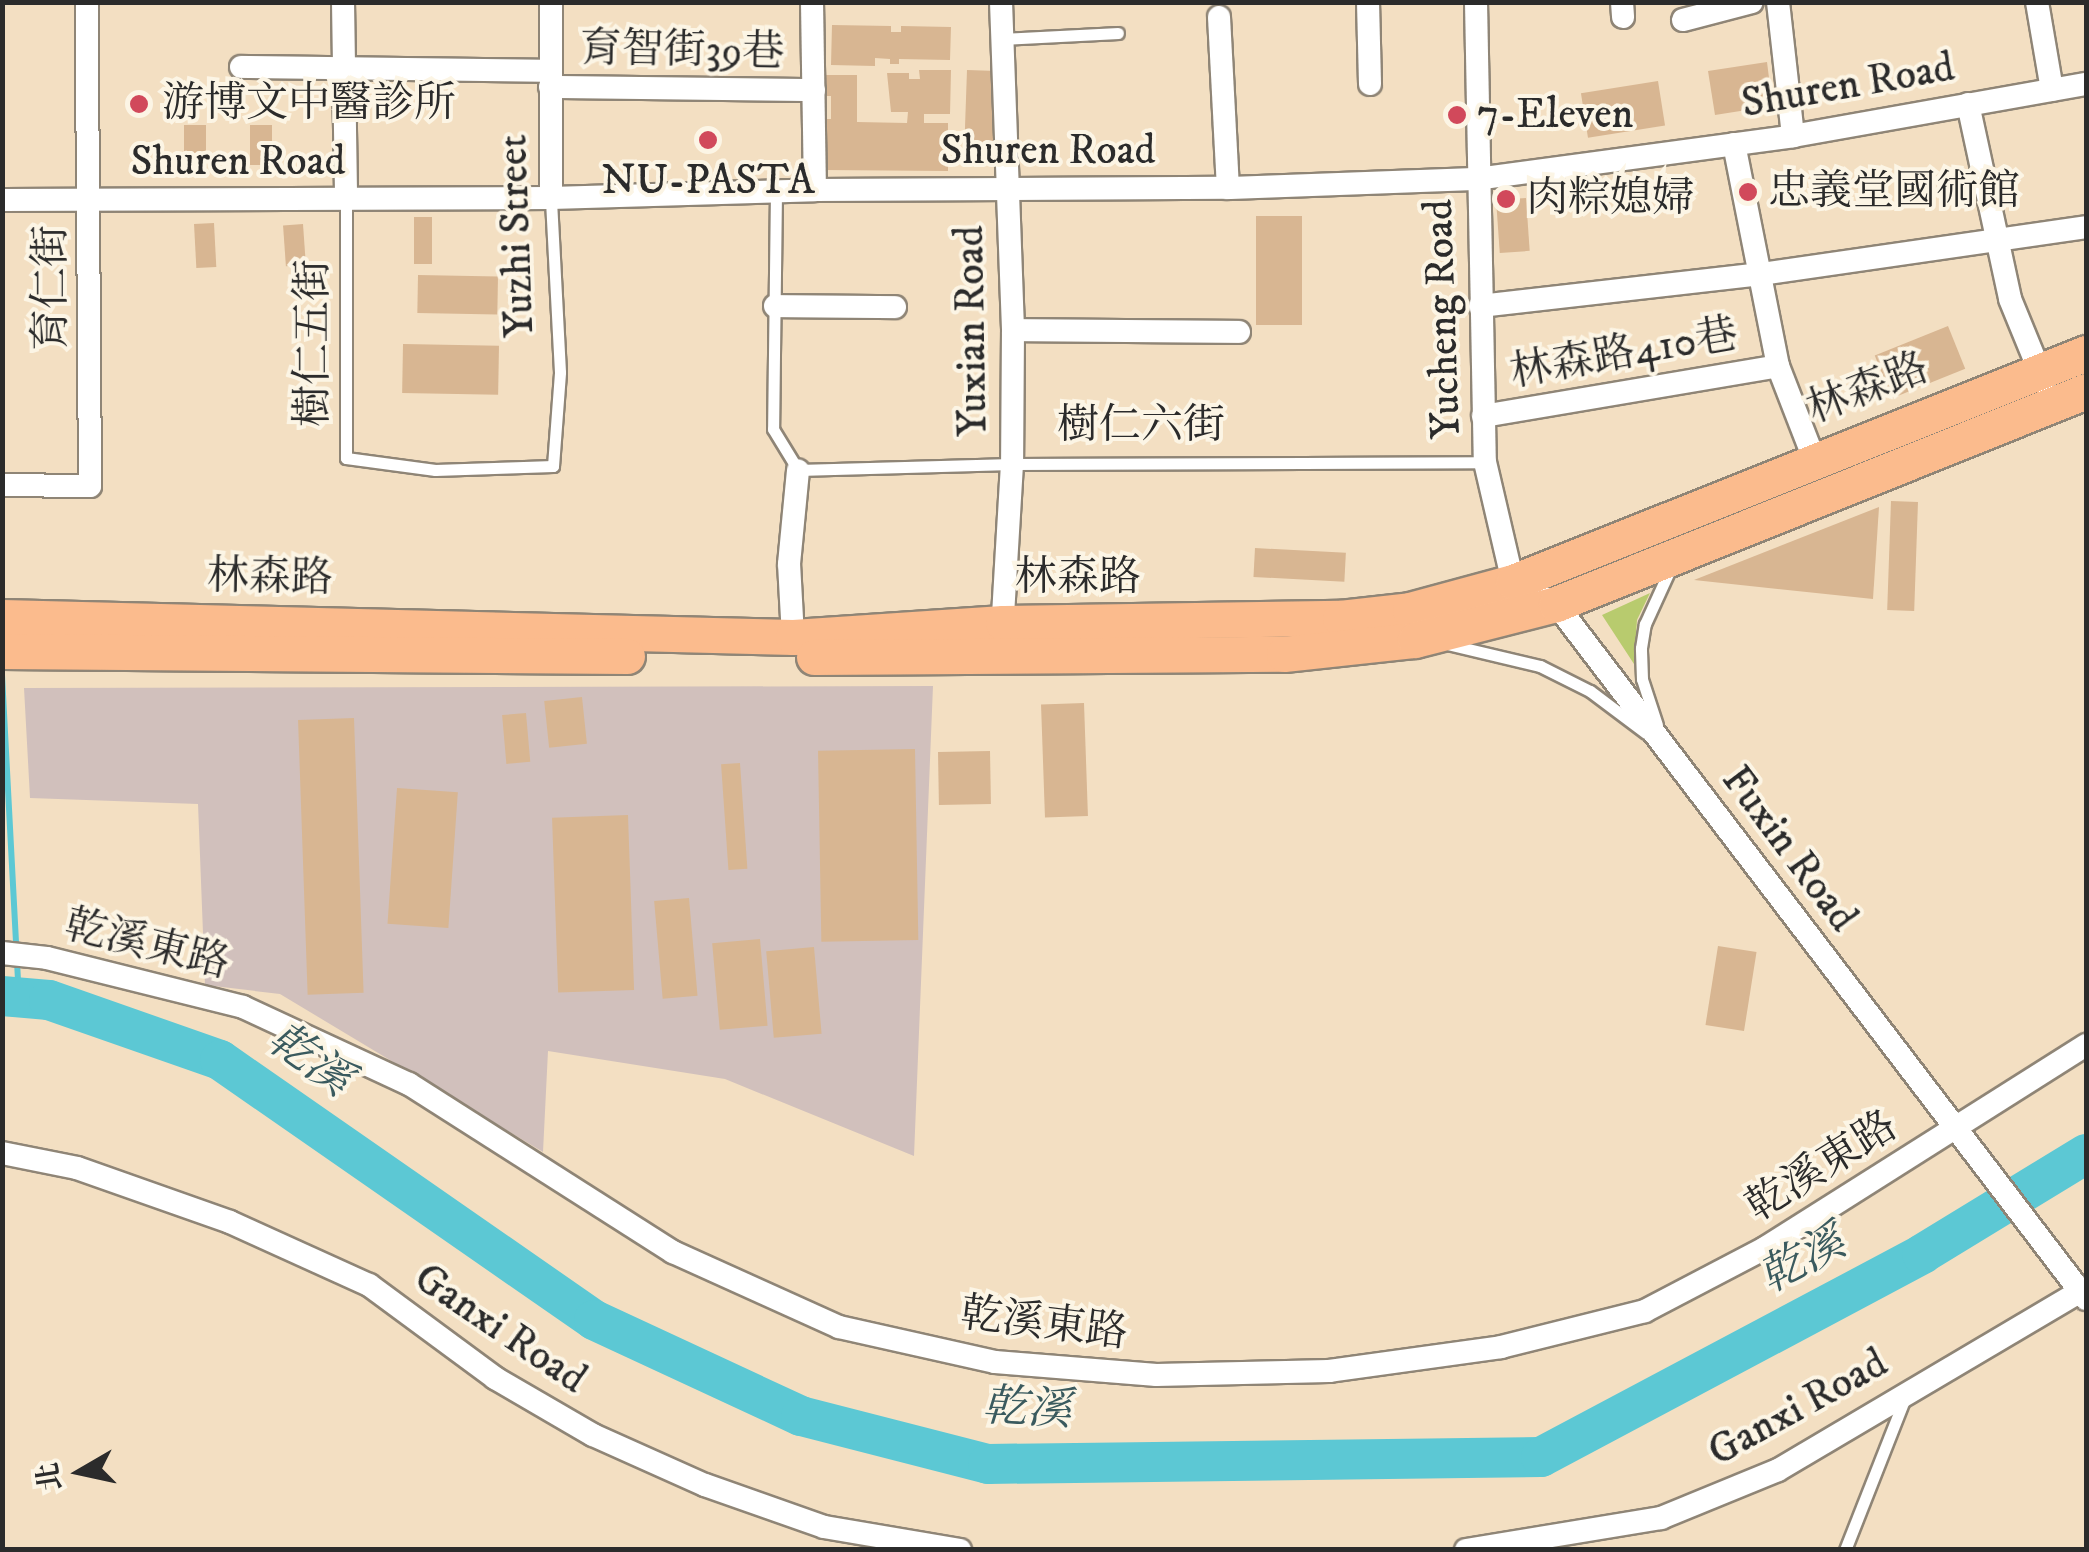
<!DOCTYPE html>
<html>
<head>
<meta charset="utf-8">
<style>
  body { margin:0 }
  #map { position:relative; width:2089px; height:1552px; overflow:hidden; background:#f3dfc2; font-family:"IM FELL DW Pica","Noto Serif TC",serif }
  div>[style] { position:absolute }
  .industrial>* { inset:0; background:#d1c0bc }
  .green>* { inset:0; background:#b8cb6e }
  .stream>* { height:6px; margin:-3px; padding:0 3px; transform-origin:3px; border-radius:3px; background:#5cc8d4 }
  .river>* { height:40px; margin:-20px; padding:0 20px; transform-origin:20px; border-radius:20px; background:#5cc8d4 }
  .building>* { inset:0; background:#d8b692; transform-origin:0 0 }
  .roads { filter:drop-shadow(2px 0 #8f8576) drop-shadow(-2px 0 #8f8576) drop-shadow(0 2px #8f8576) drop-shadow(0 -2px #8f8576) }
  .lane>* { height:11px; margin:-5.5px; padding:0 5.5px; transform-origin:5.5px; border-radius:5.5px; background:#fff }
  .street>* { height:22px; margin:-11px; padding:0 11px; transform-origin:11px; border-radius:11px; background:#fff }
  .primary>* { height:35px; margin:-17.5px; padding:0 17.5px; transform-origin:17.5px; border-radius:17.5px; background:#fbbb8d }
  .dots>* { width:28px; height:28px; translate:-50% -50%; box-sizing:border-box; border:5px solid #fcf5e5; border-radius:50% }
  span { translate:-50% -50%; white-space:nowrap; text-align:center; line-height:1.15; -webkit-text-stroke:8px #fcf5e5; paint-order:stroke }
  .street-label { font-size:42px; color:#2b2b2b }
  .poi-label { font-size:42px; color:#2b2b2b }
  .left { translate:0 -50%; text-align:left }
  .water-label { font-size:45px; color:#3a5a5e; font-style:italic }
  .frame { position:absolute; inset:0; border:5px solid #2b2b2b; pointer-events:none }
  .north { position:absolute; left:30px; top:1422px; width:100px; height:100px; -webkit-text-stroke:8px #fcf5e5; paint-order:stroke; rotate:261deg; font-size:28px; font-weight:700; line-height:40px; text-align:center; color:#2b2b2b }
  .north::after { content:''; display:block; margin:auto; width:35px; height:45px; background:#2b2b2b; clip-path:polygon(50% 0,100% 100%,50% 72%,0 100%) }
</style>
</head>
<body>
<div id="map">
  <div class="industrial">
    <i style="clip-path:polygon(933px 686px,914px 1156px,725px 1079px,548px 1051px,543px 1152px,280px 994px,205px 985px,198px 804px,30px 798px,24px 688px)"></i>
  </div>
  <div class="green">
    <i style="clip-path:polygon(1650px 593px,1637px 620px,1634px 664px,1602px 615px)"></i>
  </div>
  <div class="stream">
    <i style="left:2px;top:675px;width:322px;rotate:87deg"></i>
  </div>
  <div class="river">
    <i style="left:2px;top:996px;width:47px;rotate:4.9deg"></i>
    <i style="left:49px;top:1000px;width:181px;rotate:19.3deg"></i>
    <i style="left:220px;top:1060px;width:455px;rotate:34.8deg"></i>
    <i style="left:594px;top:1320px;width:228px;rotate:24.9deg"></i>
    <i style="left:801px;top:1416px;width:193px;rotate:14.4deg"></i>
    <i style="left:988px;top:1464px;width:553px;rotate:-0.73deg"></i>
    <i style="left:1541px;top:1457px;width:432px;rotate:-28deg"></i>
    <i style="left:1922px;top:1254px;width:192px;rotate:-31.4deg"></i>
  </div>
  <div class="building">
    <i style="clip-path:polygon(832px 25px,891px 26px,891px 32px,901px 32px,901px 26px,951px 27px,950px 60px,899px 59px,899px 64px,890px 64px,890px 59px,875px 58px,875px 66px,831px 65px)"></i>
    <i style="clip-path:polygon(1767px 62px,1770px 86px,1753px 109px,1715px 115px,1708px 71px)"></i>
    <i style="clip-path:polygon(919px 70px,951px 70px,950px 114px,924px 114px,924px 123px,948px 123px,948px 171px,824px 170px,824px 119px,831px 119px,831px 96px,821px 96px,821px 75px,857px 75px,857px 122px,907px 123px,908px 112px,891px 112px,887px 73px,909px 73px,909px 79px,920px 79px)"></i>
    <i style="left:967px;top:70px;width:30px;height:75px;rotate:2deg"></i>
    <i style="left:1658px;top:81px;width:45px;height:78px;rotate:81deg"></i>
    <i style="left:184px;top:125px;width:22px;height:40px"></i>
    <i style="left:250px;top:125px;width:22px;height:40px"></i>
    <i style="left:1526px;top:198px;width:53px;height:30px;rotate:86deg"></i>
    <i style="left:1256px;top:216px;width:46px;height:109px"></i>
    <i style="left:414px;top:217px;width:18px;height:47px"></i>
    <i style="left:214px;top:223px;width:44px;height:20px;rotate:87deg"></i>
    <i style="left:303px;top:224px;width:41px;height:20px;rotate:86deg"></i>
    <i style="left:418px;top:275px;width:80px;height:38px;rotate:1deg"></i>
    <i style="left:1948px;top:326px;width:46px;height:79px;rotate:68deg"></i>
    <i style="left:403px;top:344px;width:96px;height:49px;rotate:1deg"></i>
    <i style="left:1891px;top:501px;width:27px;height:109px;rotate:2deg"></i>
    <i style="clip-path:polygon(1879px 507px,1873px 599px,1694px 580px)"></i>
    <i style="left:1255px;top:548px;width:91px;height:29px;rotate:3deg"></i>
    <i style="left:582px;top:697px;width:47px;height:38px;rotate:84deg"></i>
    <i style="left:1084px;top:703px;width:113px;height:43px;rotate:88deg"></i>
    <i style="left:526px;top:713px;width:49px;height:24px;rotate:85deg"></i>
    <i style="left:354px;top:718px;width:275px;height:56px;rotate:88deg"></i>
    <i style="left:915px;top:749px;width:191px;height:97px;rotate:89deg"></i>
    <i style="left:990px;top:751px;width:53px;height:52px;rotate:89deg"></i>
    <i style="left:740px;top:763px;width:106px;height:19px;rotate:86deg"></i>
    <i style="left:397px;top:788px;width:61px;height:136px;rotate:4deg"></i>
    <i style="left:628px;top:815px;width:175px;height:76px;rotate:88deg"></i>
    <i style="left:689px;top:898px;width:98px;height:35px;rotate:85deg"></i>
    <i style="left:760px;top:939px;width:87px;height:48px;rotate:85deg"></i>
    <i style="left:1718px;top:946px;width:39px;height:80px;rotate:9deg"></i>
    <i style="left:814px;top:947px;width:87px;height:48px;rotate:85deg"></i>
  </div>
  <div class="roads">
    <div class="lane">
      <i style="left:1002px;top:39px;width:116px;rotate:-3deg"></i>
      <i style="left:776px;top:191px;width:238px;rotate:90.7deg"></i>
      <i style="left:773px;top:429px;width:48px;rotate:58.6deg"></i>
      <i style="left:798px;top:470px;width:214px;rotate:-1.6deg"></i>
      <i style="left:1012px;top:464px;width:473px;rotate:-0.2deg"></i>
      <i style="left:346px;top:200px;width:258px;rotate:90deg"></i>
      <i style="left:346px;top:458px;width:90px;rotate:7.7deg"></i>
      <i style="left:435px;top:470px;width:118px;rotate:-1.9deg"></i>
      <i style="left:553px;top:466px;width:94px;rotate:-85.7deg"></i>
      <i style="left:560px;top:372px;width:174px;rotate:-93deg"></i>
      <i style="left:1447px;top:644px;width:96px;rotate:13.3deg"></i>
      <i style="left:1540px;top:666px;width:56px;rotate:26.6deg"></i>
      <i style="left:1590px;top:691px;width:70px;rotate:36.9deg"></i>
      <i style="left:1657px;top:725px;width:48px;rotate:-108.1deg"></i>
      <i style="left:1642px;top:679px;width:31px;rotate:-92deg"></i>
      <i style="left:1641px;top:648px;width:24px;rotate:-81deg"></i>
      <i style="left:1645px;top:624px;width:63px;rotate:-65.5deg"></i>
      <i style="left:1845px;top:1550px;width:161px;rotate:-68.5deg"></i>
    </div>
    <div class="street">
      <i style="left:343px;top:2px;width:198px;rotate:89.1deg"></i>
      <i style="left:812px;top:2px;width:188px;rotate:89.1deg"></i>
      <i style="left:1001px;top:2px;width:328px;rotate:87.9deg"></i>
      <i style="left:1013px;top:330px;width:134px;rotate:90.4deg"></i>
      <i style="left:1012px;top:464px;width:170px;rotate:93.4deg"></i>
      <i style="left:1368px;top:2px;width:82px;rotate:88.6deg"></i>
      <i style="left:1476px;top:2px;width:460px;rotate:88.9deg"></i>
      <i style="left:1485px;top:462px;width:123px;rotate:76.9deg"></i>
      <i style="left:1513px;top:582px;width:48px;rotate:27.1deg"></i>
      <i style="left:1556px;top:604px;width:874px;rotate:52.67deg"></i>
      <i style="left:1622px;top:2px;width:15px;rotate:86deg"></i>
      <i style="left:1778px;top:2px;width:135px;rotate:83.6deg"></i>
      <i style="left:2037px;top:2px;width:89px;rotate:80.3deg"></i>
      <i style="left:1219px;top:17px;width:171px;rotate:87deg"></i>
      <i style="left:1683px;top:20px;width:71px;rotate:-14.6deg"></i>
      <i style="left:241px;top:67px;width:310px;rotate:0.7deg"></i>
      <i style="left:550px;top:87px;width:264px;rotate:0.7deg"></i>
      <i style="left:1968px;top:104px;width:199px;rotate:77.8deg"></i>
      <i style="left:2010px;top:299px;width:90px;rotate:67.7deg"></i>
      <i style="left:1734px;top:144px;width:226px;rotate:78.8deg"></i>
      <i style="left:1778px;top:366px;width:100px;rotate:68.8deg"></i>
      <i style="left:551px;top:198px;width:196px;rotate:-90deg"></i>
      <i style="left:2px;top:200px;width:549px;rotate:-0.21deg"></i>
      <i style="left:551px;top:198px;width:264px;rotate:-1.7deg"></i>
      <i style="left:815px;top:190px;width:413px;rotate:-0.3deg"></i>
      <i style="left:1228px;top:188px;width:249px;rotate:-2.1deg"></i>
      <i style="left:1477px;top:179px;width:319px;rotate:-7.7deg"></i>
      <i style="left:1793px;top:136px;width:298px;rotate:-10.1deg"></i>
      <i style="left:775px;top:306px;width:120px;rotate:0.5deg"></i>
      <i style="left:1480px;top:306px;width:283px;rotate:-6.5deg"></i>
      <i style="left:1761px;top:274px;width:328px;rotate:-8.2deg"></i>
      <i style="left:1013px;top:330px;width:226px;rotate:0.5deg"></i>
      <i style="left:1483px;top:416px;width:299px;rotate:-9.6deg"></i>
      <i style="left:2px;top:485px;width:88px;rotate:0.7deg"></i>
      <i style="left:90px;top:486px;width:484px;rotate:-90.4deg"></i>
      <i style="left:793px;top:637px;width:73px;rotate:-93.1deg"></i>
      <i style="left:789px;top:564px;width:94px;rotate:-84.5deg"></i>
      <i style="left:2px;top:953px;width:45px;rotate:6.3deg"></i>
      <i style="left:47px;top:958px;width:202px;rotate:14deg"></i>
      <i style="left:243px;top:1007px;width:183px;rotate:24.9deg"></i>
      <i style="left:409px;top:1084px;width:313px;rotate:32.5deg"></i>
      <i style="left:673px;top:1252px;width:182px;rotate:24.3deg"></i>
      <i style="left:839px;top:1327px;width:160px;rotate:12.6deg"></i>
      <i style="left:995px;top:1362px;width:162px;rotate:4.6deg"></i>
      <i style="left:1156px;top:1375px;width:173px;rotate:-1.3deg"></i>
      <i style="left:1329px;top:1371px;width:174px;rotate:-7.9deg"></i>
      <i style="left:1501px;top:1347px;width:148px;rotate:-14deg"></i>
      <i style="left:1645px;top:1311px;width:136px;rotate:-27.7deg"></i>
      <i style="left:1765px;top:1248px;width:380px;rotate:-32.3deg"></i>
      <i style="left:2px;top:1153px;width:76px;rotate:11.3deg"></i>
      <i style="left:77px;top:1168px;width:162px;rotate:19.4deg"></i>
      <i style="left:230px;top:1222px;width:153px;rotate:24.4deg"></i>
      <i style="left:369px;top:1285px;width:157px;rotate:36.4deg"></i>
      <i style="left:495px;top:1378px;width:113px;rotate:30.2deg"></i>
      <i style="left:593px;top:1435px;width:123px;rotate:24.1deg"></i>
      <i style="left:705px;top:1485px;width:126px;rotate:19.4deg"></i>
      <i style="left:824px;top:1527px;width:138px;rotate:9.6deg"></i>
      <i style="left:1466px;top:1550px;width:198px;rotate:-9.3deg"></i>
      <i style="left:1661px;top:1518px;width:126px;rotate:-22.3deg"></i>
      <i style="left:1778px;top:1470px;width:358px;rotate:-30.6deg"></i>
    </div>
    <div class="primary">
      <i style="left:2px;top:617px;width:791px;rotate:1.45deg"></i>
      <i style="left:793px;top:637px;width:210px;rotate:-3.8deg"></i>
      <i style="left:1003px;top:623px;width:337px;rotate:-0.9deg"></i>
      <i style="left:1340px;top:618px;width:70px;rotate:-6.5deg"></i>
      <i style="left:1410px;top:610px;width:107px;rotate:-15.2deg"></i>
      <i style="left:1513px;top:582px;width:617px;rotate:-21.78deg"></i>
      <i style="left:2px;top:651px;width:625px;rotate:0.46deg"></i>
      <i style="left:814px;top:657px;width:470px;rotate:-0.4deg"></i>
      <i style="left:1284px;top:654px;width:132px;rotate:-6.1deg"></i>
      <i style="left:1415px;top:640px;width:146px;rotate:-14.3deg"></i>
      <i style="left:1556px;top:604px;width:571px;rotate:-21.89deg"></i>
    </div>
  </div>
  <div class="dots">
    <i style="left:139px;top:104px;background:#d1495b"></i>
    <i style="left:1457px;top:115px;background:#d1495b"></i>
    <i style="left:708px;top:140px;background:#d1495b"></i>
    <i style="left:1748px;top:192px;background:#d1495b"></i>
    <i style="left:1506px;top:199px;background:#d1495b"></i>
  </div>
  <div class="street-label">
    <span style="left:682px;top:51px;rotate:1deg">育智街39巷</span>
    <span style="left:1848px;top:86px;rotate:-10deg">Shuren Road</span>
    <span style="left:1048px;top:151px">Shuren Road</span>
    <span style="left:238px;top:162px">Shuren Road</span>
    <span style="left:517px;top:236px;rotate:-92deg">Yuzhi Street</span>
    <span style="left:52px;top:288px;rotate:-90deg">育仁街</span>
    <span style="left:1443px;top:319px;rotate:-92deg">Yucheng Road</span>
    <span style="left:972px;top:331px;rotate:-91deg">Yuxian Road</span>
    <span style="left:314px;top:343px;rotate:-90deg">樹仁五街</span>
    <span style="left:1624px;top:354px;rotate:-10deg">林森路410巷</span>
    <span style="left:1868px;top:389px;rotate:-21deg">林森路</span>
    <span style="left:1141px;top:426px">樹仁六街</span>
    <span style="left:270px;top:578px;rotate:1deg">林森路</span>
    <span style="left:1078px;top:578px">林森路</span>
    <span style="left:1789px;top:849px;rotate:53deg">Fuxin Road</span>
    <span style="left:147px;top:945px;rotate:14deg">乾溪東路</span>
    <span style="left:1822px;top:1167px;rotate:-32deg">乾溪東路</span>
    <span style="left:1044px;top:1324px;rotate:7deg">乾溪東路</span>
    <span style="left:500px;top:1329px;rotate:34deg">Ganxi Road</span>
    <span style="left:1798px;top:1408px;rotate:-29deg">Ganxi Road</span>
  </div>
  <div class="poi-label">
    <span class="left" style="left:162px;top:104px">游博文中醫診所</span>
    <span class="left" style="left:1477px;top:115px">7-Eleven</span>
    <span style="left:708px;top:181px">NU-PASTA</span>
    <span class="left" style="left:1768px;top:192px">忠義堂國術館</span>
    <span class="left" style="left:1526px;top:199px">肉粽媳婦</span>
  </div>
  <div class="water-label">
    <span style="left:309px;top:1061px;rotate:35deg">乾溪</span>
    <span style="left:1803px;top:1261px;rotate:-28deg">乾溪</span>
    <span style="left:1027px;top:1410px;rotate:3deg">乾溪</span>
  </div>
  <div class="frame"></div>
  <div class="north">北</div>
</div>
</body>
</html>
